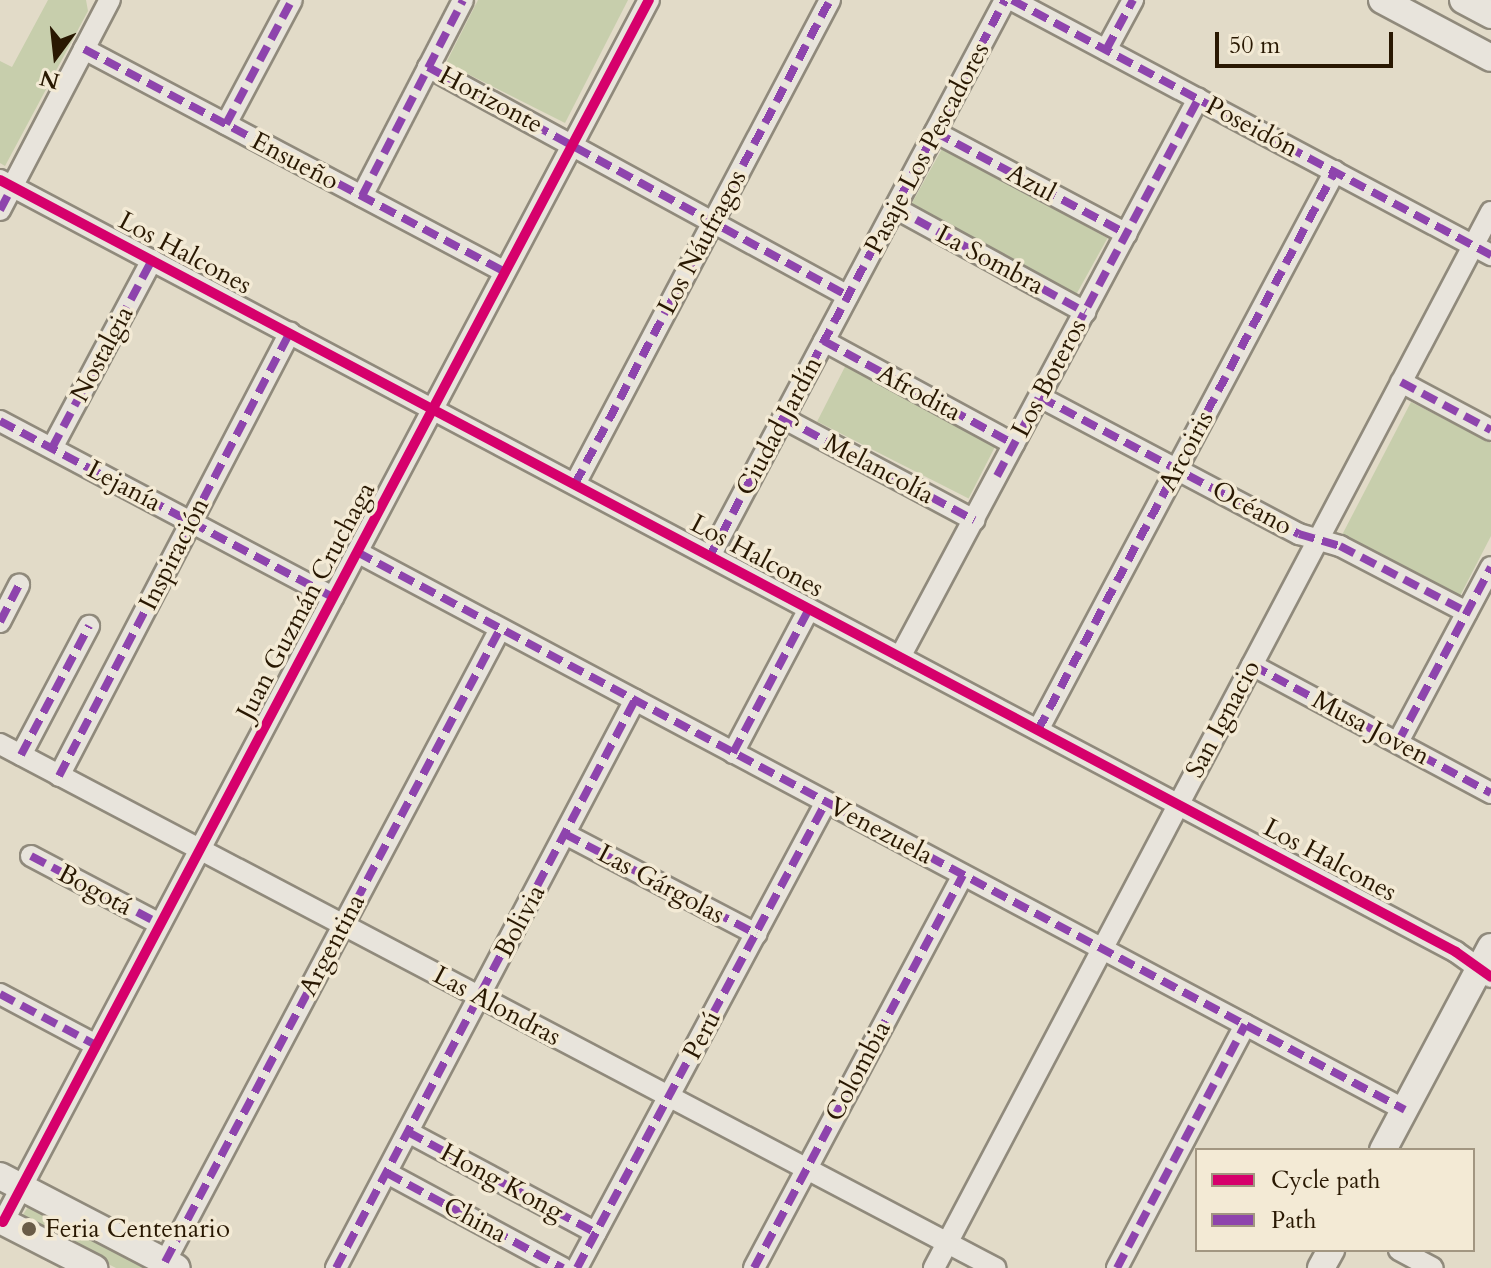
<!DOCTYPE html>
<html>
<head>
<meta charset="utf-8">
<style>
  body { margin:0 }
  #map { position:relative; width:1491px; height:1268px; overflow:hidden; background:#e2dbc8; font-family:Cardo,serif }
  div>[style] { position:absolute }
  .green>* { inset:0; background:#c7ceac; transform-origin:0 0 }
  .roads { filter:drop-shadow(2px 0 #908a7c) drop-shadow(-2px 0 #908a7c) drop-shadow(0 2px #908a7c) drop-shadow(0 -2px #908a7c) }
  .minor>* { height:20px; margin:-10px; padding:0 10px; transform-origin:10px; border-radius:10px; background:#e8e4dc }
  .tertiary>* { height:26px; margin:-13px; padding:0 13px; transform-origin:13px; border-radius:13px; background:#e8e4dc }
  .quiet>* { height:8px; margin-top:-4px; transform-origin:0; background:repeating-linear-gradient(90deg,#8e44ad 0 16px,transparent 0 24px) }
  .cycleway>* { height:10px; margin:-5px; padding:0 5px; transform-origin:5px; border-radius:5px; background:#d6006c }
  .dots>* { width:22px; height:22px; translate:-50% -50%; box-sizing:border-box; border:4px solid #f3ead5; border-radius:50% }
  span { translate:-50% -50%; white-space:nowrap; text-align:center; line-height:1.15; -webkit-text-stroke:7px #f3ead5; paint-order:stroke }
  .street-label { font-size:26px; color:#291802 }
  .poi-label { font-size:26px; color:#291802 }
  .left { translate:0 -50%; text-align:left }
  .legend { position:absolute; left:1195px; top:1148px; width:280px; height:104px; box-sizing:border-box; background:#f3ead5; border:2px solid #a29681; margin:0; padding:10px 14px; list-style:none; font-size:24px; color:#291802 }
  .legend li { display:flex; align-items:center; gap:16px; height:40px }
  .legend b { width:40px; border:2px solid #a29681 }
  .north { position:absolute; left:16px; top:16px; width:80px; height:80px; -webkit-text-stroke:6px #f3ead5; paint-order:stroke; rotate:195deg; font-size:22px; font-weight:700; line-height:32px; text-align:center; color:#291802 }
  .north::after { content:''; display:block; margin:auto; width:28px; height:36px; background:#291802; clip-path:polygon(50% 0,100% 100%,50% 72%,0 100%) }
  .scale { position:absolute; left:1215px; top:32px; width:178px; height:36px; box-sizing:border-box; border:4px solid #291802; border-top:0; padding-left:10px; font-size:24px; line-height:28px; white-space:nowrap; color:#291802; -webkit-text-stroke:6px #f3ead5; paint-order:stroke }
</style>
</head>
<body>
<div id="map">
  <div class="green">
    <i style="clip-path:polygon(48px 0,86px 0,88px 11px,5px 166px,0 163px,0 61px,12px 67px)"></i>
    <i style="clip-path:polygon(478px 0,628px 0,565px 123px,446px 63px)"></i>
    <i style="left:943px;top:147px;width:188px;height:67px;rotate:29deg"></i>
    <i style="left:853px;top:351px;width:170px;height:79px;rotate:27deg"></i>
    <i style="clip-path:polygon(1411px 402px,1491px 443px,1491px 536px,1460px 596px,1342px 535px)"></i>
    <i style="clip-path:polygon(28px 1207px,36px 1209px,153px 1268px,116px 1268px,29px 1224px,22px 1216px)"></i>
  </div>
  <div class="roads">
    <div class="minor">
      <i style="left:1012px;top:0;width:543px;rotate:28.03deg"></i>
      <i style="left:84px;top:49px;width:476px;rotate:27.9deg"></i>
      <i style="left:1106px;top:50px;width:57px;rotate:-61.6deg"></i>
      <i style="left:428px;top:67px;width:478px;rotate:28.6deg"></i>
      <i style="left:226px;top:124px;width:140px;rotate:-62deg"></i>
      <i style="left:935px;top:132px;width:217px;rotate:28deg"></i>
      <i style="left:0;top:180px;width:1648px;rotate:27.93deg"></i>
      <i style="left:1456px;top:952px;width:43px;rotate:35.5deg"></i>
      <i style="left:362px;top:196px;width:220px;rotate:-62.7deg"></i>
      <i style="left:895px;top:208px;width:217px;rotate:28.7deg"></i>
      <i style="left:0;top:210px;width:237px;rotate:-62.4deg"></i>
      <i style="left:824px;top:341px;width:216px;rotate:28.5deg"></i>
      <i style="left:1401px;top:382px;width:102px;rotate:28.1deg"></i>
      <i style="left:1040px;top:397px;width:293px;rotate:27.9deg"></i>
      <i style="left:1299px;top:534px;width:43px;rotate:16.3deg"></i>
      <i style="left:1340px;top:546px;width:143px;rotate:27.5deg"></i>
      <i style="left:783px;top:418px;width:217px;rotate:28.1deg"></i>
      <i style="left:0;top:421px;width:377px;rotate:27.9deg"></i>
      <i style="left:52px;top:448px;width:213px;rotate:-62deg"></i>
      <i style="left:575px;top:484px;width:547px;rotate:-62.22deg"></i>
      <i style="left:357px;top:552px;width:1187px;rotate:28.03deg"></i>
      <i style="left:710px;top:556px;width:629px;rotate:-62.05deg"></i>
      <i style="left:0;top:622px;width:42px;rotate:-62.8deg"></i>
      <i style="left:900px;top:657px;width:633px;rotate:-61.9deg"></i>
      <i style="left:1252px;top:665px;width:271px;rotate:28.2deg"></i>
      <i style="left:1038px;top:730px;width:633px;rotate:-62.02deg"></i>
      <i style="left:1398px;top:742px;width:198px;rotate:-62deg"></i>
      <i style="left:0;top:744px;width:1125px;rotate:27.77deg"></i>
      <i style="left:733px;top:753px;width:163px;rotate:-62.2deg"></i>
      <i style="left:21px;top:755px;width:146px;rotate:-62.2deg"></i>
      <i style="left:59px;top:776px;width:500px;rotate:-62.5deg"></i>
      <i style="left:565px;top:834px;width:216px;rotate:27.6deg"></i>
      <i style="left:31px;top:856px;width:146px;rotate:27.8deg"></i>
      <i style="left:0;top:994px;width:109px;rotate:28deg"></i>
      <i style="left:408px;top:1132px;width:213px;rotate:28.2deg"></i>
      <i style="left:387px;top:1173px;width:200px;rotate:28.4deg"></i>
      <i style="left:3px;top:1222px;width:1382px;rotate:-62.14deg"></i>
      <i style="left:1399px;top:1250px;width:38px;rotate:28deg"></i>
      <i style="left:165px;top:1262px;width:716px;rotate:-62.11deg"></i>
      <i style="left:336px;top:1268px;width:642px;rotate:-62.24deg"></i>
      <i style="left:577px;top:1268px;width:528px;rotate:-61.88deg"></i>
      <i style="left:754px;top:1268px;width:445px;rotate:-62deg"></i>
      <i style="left:934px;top:1268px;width:1194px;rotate:-62.19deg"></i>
      <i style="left:1117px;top:1268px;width:275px;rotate:-62.2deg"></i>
    </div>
    <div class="tertiary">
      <i style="left:1382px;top:0;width:123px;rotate:28deg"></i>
      <i style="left:1463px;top:0;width:32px;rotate:28deg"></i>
      <i style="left:1383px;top:1150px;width:230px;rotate:-62deg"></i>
      <i style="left:0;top:1176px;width:199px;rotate:27.5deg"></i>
      <i style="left:0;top:1220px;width:106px;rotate:27.1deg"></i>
      <i style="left:1321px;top:1268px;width:21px;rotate:-61deg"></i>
    </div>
  </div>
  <div class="quiet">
    <i style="left:1012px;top:0;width:543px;rotate:28.03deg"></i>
    <i style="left:84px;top:49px;width:476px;rotate:27.9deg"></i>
    <i style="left:1106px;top:50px;width:57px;rotate:-61.6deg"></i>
    <i style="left:428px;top:67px;width:478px;rotate:28.6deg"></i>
    <i style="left:226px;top:124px;width:140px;rotate:-62deg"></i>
    <i style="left:935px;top:132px;width:217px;rotate:28deg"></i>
    <i style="left:362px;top:196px;width:220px;rotate:-62.7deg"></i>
    <i style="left:895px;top:208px;width:217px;rotate:28.7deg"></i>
    <i style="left:0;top:210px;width:27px;rotate:-62deg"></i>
    <i style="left:824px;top:341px;width:216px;rotate:28.5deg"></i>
    <i style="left:1401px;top:382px;width:102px;rotate:28.1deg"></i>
    <i style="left:1040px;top:397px;width:293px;rotate:27.9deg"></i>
    <i style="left:1299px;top:534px;width:43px;rotate:16.3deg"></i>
    <i style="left:1340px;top:546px;width:143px;rotate:27.5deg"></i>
    <i style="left:783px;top:418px;width:217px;rotate:28.1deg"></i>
    <i style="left:0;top:421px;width:377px;rotate:27.9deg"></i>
    <i style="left:52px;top:448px;width:213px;rotate:-62deg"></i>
    <i style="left:997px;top:476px;width:427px;rotate:-61.9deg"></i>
    <i style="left:575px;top:484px;width:547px;rotate:-62.22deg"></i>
    <i style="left:357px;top:552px;width:1187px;rotate:28.03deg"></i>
    <i style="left:710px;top:556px;width:629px;rotate:-62.05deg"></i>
    <i style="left:0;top:622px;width:42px;rotate:-62.8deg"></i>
    <i style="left:1252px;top:665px;width:271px;rotate:28.2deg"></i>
    <i style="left:1038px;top:730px;width:633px;rotate:-62.02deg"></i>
    <i style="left:1398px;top:742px;width:198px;rotate:-62deg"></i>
    <i style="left:733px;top:753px;width:163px;rotate:-62.2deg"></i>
    <i style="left:21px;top:755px;width:146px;rotate:-62.2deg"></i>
    <i style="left:59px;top:776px;width:500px;rotate:-62.5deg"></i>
    <i style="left:565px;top:834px;width:216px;rotate:27.6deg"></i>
    <i style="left:31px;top:856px;width:146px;rotate:27.8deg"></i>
    <i style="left:0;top:994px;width:109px;rotate:28deg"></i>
    <i style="left:408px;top:1132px;width:213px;rotate:28.2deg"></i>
    <i style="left:387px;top:1173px;width:200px;rotate:28.4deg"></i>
    <i style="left:165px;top:1262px;width:716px;rotate:-62.11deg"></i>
    <i style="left:336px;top:1268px;width:642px;rotate:-62.24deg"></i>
    <i style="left:577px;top:1268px;width:528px;rotate:-61.88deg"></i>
    <i style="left:754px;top:1268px;width:445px;rotate:-62deg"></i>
    <i style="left:1117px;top:1268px;width:275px;rotate:-62.2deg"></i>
  </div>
  <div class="cycleway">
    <i style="left:0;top:180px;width:1648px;rotate:27.93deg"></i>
    <i style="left:1456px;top:952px;width:43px;rotate:35.5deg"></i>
    <i style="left:3px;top:1222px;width:1382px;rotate:-62.14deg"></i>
  </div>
  <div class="dots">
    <i style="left:29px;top:1229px;background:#6a5c47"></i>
  </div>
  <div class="street-label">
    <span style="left:491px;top:100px;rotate:28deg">Horizonte</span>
    <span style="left:1252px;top:127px;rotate:28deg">Poseidón</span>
    <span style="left:927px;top:148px;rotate:-62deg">Pasaje Los Pescadores</span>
    <span style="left:295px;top:161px;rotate:28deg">Ensueño</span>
    <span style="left:1031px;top:183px;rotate:28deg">Azul</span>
    <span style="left:702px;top:242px;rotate:-62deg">Los Náufragos</span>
    <span style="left:185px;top:253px;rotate:28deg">Los Halcones</span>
    <span style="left:990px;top:260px;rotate:28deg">La Sombra</span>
    <span style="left:102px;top:354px;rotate:-62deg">Nostalgia</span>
    <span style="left:1049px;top:378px;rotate:-62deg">Los Boteros</span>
    <span style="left:919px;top:393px;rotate:28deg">Afrodita</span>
    <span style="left:779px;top:426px;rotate:-62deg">Ciudad Jardín</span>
    <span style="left:1186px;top:451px;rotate:-62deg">Arcoiris</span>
    <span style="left:879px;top:469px;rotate:28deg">Melancolía</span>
    <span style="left:124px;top:486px;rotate:28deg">Lejanía</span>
    <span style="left:1252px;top:508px;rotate:28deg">Océano</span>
    <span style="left:174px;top:554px;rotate:-63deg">Inspiración</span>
    <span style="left:757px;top:556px;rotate:28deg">Los Halcones</span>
    <span style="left:306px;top:601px;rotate:-62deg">Juan Guzmán Cruchaga</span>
    <span style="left:1223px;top:719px;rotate:-62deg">San Ignacio</span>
    <span style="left:1371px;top:728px;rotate:28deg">Musa Joven</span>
    <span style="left:881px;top:831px;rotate:28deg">Venezuela</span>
    <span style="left:1330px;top:860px;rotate:28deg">Los Halcones</span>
    <span style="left:661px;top:884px;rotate:28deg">Las Gárgolas</span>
    <span style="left:95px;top:890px;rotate:28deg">Bogotá</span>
    <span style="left:520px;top:921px;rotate:-62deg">Bolivia</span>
    <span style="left:332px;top:945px;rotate:-62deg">Argentina</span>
    <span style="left:497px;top:1006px;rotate:28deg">Las Alondras</span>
    <span style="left:702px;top:1035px;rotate:-62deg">Perú</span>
    <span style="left:858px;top:1071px;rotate:-62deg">Colombia</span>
    <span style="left:502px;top:1182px;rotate:28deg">Hong Kong</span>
    <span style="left:475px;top:1220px;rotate:28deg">China</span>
  </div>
  <div class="poi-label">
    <span class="left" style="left:45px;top:1229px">Feria Centenario</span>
  </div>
  <ul class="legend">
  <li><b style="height:10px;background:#d6006c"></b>Cycle path</li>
  <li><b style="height:10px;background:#8e44ad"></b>Path</li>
  </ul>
  <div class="north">N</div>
  <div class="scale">50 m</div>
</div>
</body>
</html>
